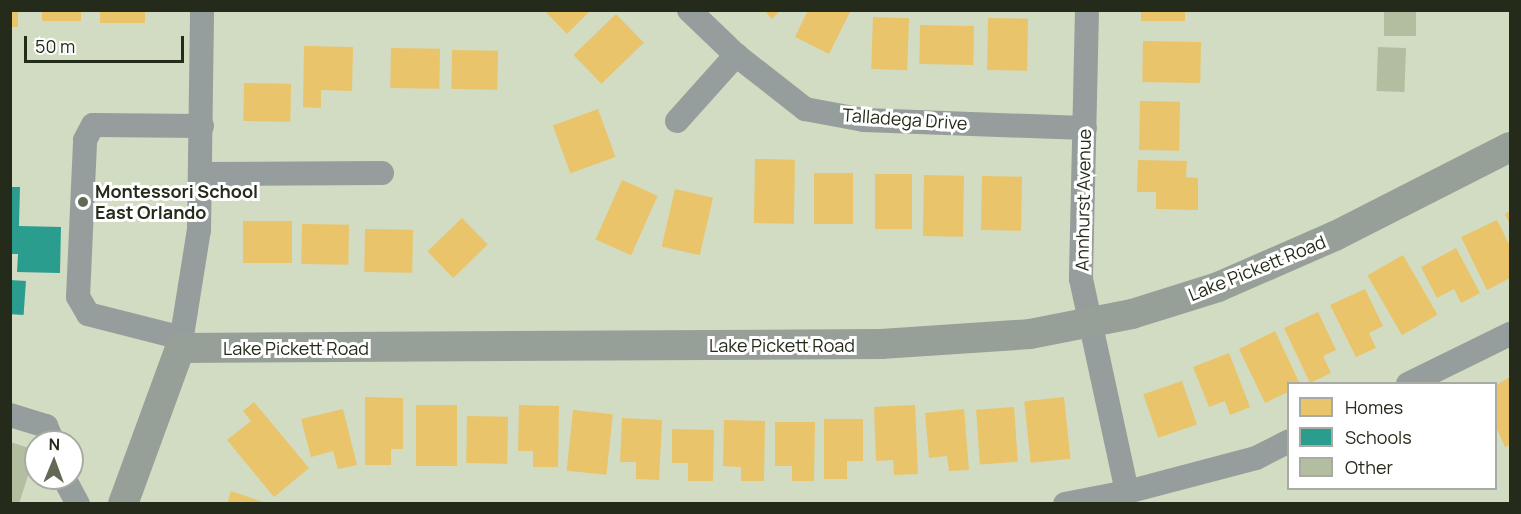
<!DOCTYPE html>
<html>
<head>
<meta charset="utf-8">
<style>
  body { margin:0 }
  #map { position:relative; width:1521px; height:514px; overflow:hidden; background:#d2dcc2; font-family:Manrope,sans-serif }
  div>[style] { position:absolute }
  .homes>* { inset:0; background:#e9c46a; transform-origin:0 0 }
  .schools>* { inset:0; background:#2a9d8f; transform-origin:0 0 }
  .building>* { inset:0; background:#b3bea0; transform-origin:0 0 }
  .minor>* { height:24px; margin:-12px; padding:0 12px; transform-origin:12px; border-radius:12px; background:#969d9d }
  .major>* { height:30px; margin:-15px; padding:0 15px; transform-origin:15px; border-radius:15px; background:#96a099 }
  .dots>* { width:16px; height:16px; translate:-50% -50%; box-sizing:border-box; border:3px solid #fff; border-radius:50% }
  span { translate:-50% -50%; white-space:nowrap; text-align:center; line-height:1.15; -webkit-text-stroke:6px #fff; paint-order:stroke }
  .street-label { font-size:18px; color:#252b1a }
  .poi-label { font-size:18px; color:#252b1a; font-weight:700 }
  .left { translate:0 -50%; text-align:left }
  .frame { position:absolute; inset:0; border:12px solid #252b1a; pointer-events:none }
  .legend { position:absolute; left:1287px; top:382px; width:210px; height:108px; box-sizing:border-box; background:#fff; border:2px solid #a8aaa3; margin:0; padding:8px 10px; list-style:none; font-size:18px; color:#252b1a }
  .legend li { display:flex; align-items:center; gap:12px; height:30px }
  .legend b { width:30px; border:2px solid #a8aaa3 }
  .north { position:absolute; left:24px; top:430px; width:60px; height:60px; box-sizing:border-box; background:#fff; border:2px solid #a8aaa3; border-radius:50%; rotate:1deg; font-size:16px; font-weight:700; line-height:24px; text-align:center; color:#252b1a }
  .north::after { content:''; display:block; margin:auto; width:21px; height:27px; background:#626955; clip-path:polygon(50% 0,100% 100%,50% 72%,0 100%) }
  .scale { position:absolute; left:24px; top:36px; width:160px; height:27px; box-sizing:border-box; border:3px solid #252b1a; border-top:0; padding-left:8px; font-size:18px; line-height:21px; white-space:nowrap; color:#252b1a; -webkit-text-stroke:4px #fff; paint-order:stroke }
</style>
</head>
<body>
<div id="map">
  <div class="homes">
    <i style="left:10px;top:10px;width:8px;height:17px"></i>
    <i style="left:42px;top:10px;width:39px;height:11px"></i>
    <i style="left:100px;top:10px;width:45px;height:13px"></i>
    <i style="clip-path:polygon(544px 10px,591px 10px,567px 34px)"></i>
    <i style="clip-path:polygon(764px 10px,781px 10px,772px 19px)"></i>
    <i style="clip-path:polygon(808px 10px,851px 10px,829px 54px,795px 37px)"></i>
    <i style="left:1141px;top:10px;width:44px;height:11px"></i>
    <i style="left:616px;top:14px;width:40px;height:59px;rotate:46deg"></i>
    <i style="left:873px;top:17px;width:36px;height:52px;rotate:2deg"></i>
    <i style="left:988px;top:18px;width:40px;height:52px;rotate:1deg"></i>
    <i style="left:920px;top:25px;width:54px;height:39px;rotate:1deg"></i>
    <i style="left:1143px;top:41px;width:58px;height:41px;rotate:1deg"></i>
    <i style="clip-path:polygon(304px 46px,353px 47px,352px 91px,321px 90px,321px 108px,303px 107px)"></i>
    <i style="left:391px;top:48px;width:49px;height:40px;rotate:1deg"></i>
    <i style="left:452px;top:50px;width:46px;height:39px;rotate:1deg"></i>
    <i style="left:244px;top:83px;width:47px;height:38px;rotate:1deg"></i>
    <i style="left:1140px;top:101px;width:40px;height:49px;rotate:1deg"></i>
    <i style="left:598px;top:109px;width:51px;height:48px;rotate:70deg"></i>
    <i style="left:755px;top:159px;width:40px;height:64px;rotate:1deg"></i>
    <i style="clip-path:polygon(1138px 160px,1187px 161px,1186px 177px,1198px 178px,1198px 210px,1156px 209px,1156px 192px,1137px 192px)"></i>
    <i style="left:814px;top:173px;width:39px;height:51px"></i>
    <i style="left:875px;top:174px;width:37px;height:55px"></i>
    <i style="left:924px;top:175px;width:40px;height:61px;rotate:1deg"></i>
    <i style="left:982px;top:176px;width:40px;height:54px;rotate:1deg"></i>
    <i style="left:622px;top:180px;width:39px;height:65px;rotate:24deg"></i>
    <i style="left:675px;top:189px;width:39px;height:59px;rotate:13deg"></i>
    <i style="clip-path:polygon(1510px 211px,1510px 225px,1505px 214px)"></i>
    <i style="left:462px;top:218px;width:37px;height:48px;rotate:46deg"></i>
    <i style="clip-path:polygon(1497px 220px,1510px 246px,1510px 278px,1487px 290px,1461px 237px)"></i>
    <i style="left:243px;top:221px;width:49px;height:42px"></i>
    <i style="left:302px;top:224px;width:47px;height:40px;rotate:1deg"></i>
    <i style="left:365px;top:229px;width:48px;height:43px;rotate:1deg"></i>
    <i style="clip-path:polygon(1456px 248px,1480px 293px,1461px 303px,1454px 289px,1437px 298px,1421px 267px)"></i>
    <i style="left:1403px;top:255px;width:69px;height:41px;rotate:60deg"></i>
    <i style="clip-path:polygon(1365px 289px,1383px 326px,1369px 333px,1376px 348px,1356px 357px,1330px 305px)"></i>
    <i style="clip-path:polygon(1318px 312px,1336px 350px,1323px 356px,1331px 373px,1310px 383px,1284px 328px)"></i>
    <i style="clip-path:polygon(1275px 331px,1300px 384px,1288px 384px,1288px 392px,1265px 403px,1239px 349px)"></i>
    <i style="clip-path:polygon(1229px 353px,1250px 407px,1230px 415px,1225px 401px,1209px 407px,1193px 367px)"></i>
    <i style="clip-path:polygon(1510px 377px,1510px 445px,1505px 447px,1496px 427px,1496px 385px)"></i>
    <i style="left:1182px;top:381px;width:46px;height:41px;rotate:71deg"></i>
    <i style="clip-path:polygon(365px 397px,403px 398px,403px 449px,391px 449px,391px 465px,365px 465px)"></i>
    <i style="left:1064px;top:397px;width:62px;height:40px;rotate:84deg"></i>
    <i style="clip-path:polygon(254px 402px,309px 468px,274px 497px,227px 440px,251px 421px,243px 411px)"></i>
    <i style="left:416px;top:405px;width:41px;height:61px"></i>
    <i style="clip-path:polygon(519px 405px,559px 406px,558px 467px,533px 467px,533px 451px,518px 451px)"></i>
    <i style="clip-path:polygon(915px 405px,918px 474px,894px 475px,893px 460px,876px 461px,874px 407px)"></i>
    <i style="left:1014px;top:407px;width:55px;height:38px;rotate:86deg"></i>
    <i style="clip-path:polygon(343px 409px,357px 465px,338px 469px,333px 451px,311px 457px,301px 419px)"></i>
    <i style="clip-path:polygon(964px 409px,969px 470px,949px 471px,947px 456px,929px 458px,925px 413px)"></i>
    <i style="left:573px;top:410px;width:40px;height:61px;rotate:6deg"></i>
    <i style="left:467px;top:416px;width:41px;height:47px;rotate:1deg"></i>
    <i style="clip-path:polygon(622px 418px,662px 420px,659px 480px,636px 479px,636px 462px,620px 462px)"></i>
    <i style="clip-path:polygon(824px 419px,863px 419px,863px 461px,847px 461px,847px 479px,824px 479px)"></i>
    <i style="clip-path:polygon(724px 420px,765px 421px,764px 481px,741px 481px,741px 467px,723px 466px)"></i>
    <i style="clip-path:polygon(775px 422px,815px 422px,814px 481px,792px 481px,792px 466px,775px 466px)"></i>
    <i style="clip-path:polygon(672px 429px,714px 430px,713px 481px,688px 481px,688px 463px,672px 463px)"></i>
    <i style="clip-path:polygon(231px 491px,266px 503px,266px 504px,227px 504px)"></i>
  </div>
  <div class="schools">
    <i style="clip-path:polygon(10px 187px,20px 187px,19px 226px,61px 227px,60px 273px,17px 272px,18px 254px,10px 254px)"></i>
    <i style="left:10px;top:280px;width:16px;height:34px;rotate:4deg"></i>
  </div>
  <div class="building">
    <i style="left:1384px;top:11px;width:32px;height:25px"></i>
    <i style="left:1378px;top:47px;width:28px;height:44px;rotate:2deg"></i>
    <i style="clip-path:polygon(10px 442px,36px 450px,19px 504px,10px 504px)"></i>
  </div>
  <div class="minor">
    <i style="left:689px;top:10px;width:65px;rotate:43.8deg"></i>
    <i style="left:736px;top:55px;width:88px;rotate:38deg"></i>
    <i style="left:805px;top:109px;width:60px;rotate:10.6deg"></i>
    <i style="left:864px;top:120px;width:221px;rotate:2.1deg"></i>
    <i style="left:1087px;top:10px;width:269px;rotate:91.3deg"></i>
    <i style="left:1081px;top:279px;width:218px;rotate:77.8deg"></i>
    <i style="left:677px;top:121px;width:89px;rotate:-48.2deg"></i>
    <i style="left:202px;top:174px;width:180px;rotate:-0.3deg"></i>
    <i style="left:182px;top:338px;width:97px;rotate:-165.7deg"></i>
    <i style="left:88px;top:314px;width:20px;rotate:-120deg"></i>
    <i style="left:78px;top:297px;width:157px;rotate:-87.4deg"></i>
    <i style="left:85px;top:140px;width:17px;rotate:-62deg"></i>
    <i style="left:93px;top:125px;width:109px;rotate:0.5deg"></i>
    <i style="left:180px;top:348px;width:120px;rotate:-80.9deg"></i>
    <i style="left:199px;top:230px;width:220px;rotate:-89.2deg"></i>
    <i style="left:1408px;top:384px;width:114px;rotate:-26.1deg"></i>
    <i style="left:10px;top:415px;width:38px;rotate:17deg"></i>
    <i style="left:46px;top:426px;width:17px;rotate:66deg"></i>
    <i style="left:64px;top:478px;width:30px;rotate:62deg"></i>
    <i style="left:1065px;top:504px;width:63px;rotate:-11deg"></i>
    <i style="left:1127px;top:492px;width:133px;rotate:-14.8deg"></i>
    <i style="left:1256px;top:458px;width:36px;rotate:-27deg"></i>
  </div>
  <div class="major">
    <i style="left:123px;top:504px;width:166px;rotate:-69.9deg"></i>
    <i style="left:180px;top:348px;width:701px;rotate:-0.33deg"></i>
    <i style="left:881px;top:344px;width:149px;rotate:-3.8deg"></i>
    <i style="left:1030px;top:334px;width:104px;rotate:-11.1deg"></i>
    <i style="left:1132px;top:314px;width:90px;rotate:-17.4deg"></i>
    <i style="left:1218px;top:287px;width:128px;rotate:-23.6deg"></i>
    <i style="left:1335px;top:236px;width:196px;rotate:-27deg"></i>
  </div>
  <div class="dots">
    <i style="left:83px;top:202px;background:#626955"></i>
  </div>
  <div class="street-label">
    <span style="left:905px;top:119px;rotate:4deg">Talladega Drive</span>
    <span style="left:1083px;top:200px;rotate:-89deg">Annhurst Avenue</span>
    <span style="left:1257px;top:268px;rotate:-22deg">Lake Pickett Road</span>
    <span style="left:782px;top:345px">Lake Pickett Road</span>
    <span style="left:296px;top:348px">Lake Pickett Road</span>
  </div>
  <div class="poi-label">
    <span class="left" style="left:95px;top:202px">Montessori School<br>East Orlando</span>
  </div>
  <div class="frame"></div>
  <ul class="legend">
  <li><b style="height:16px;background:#e9c46a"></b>Homes</li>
  <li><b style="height:16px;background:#2a9d8f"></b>Schools</li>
  <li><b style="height:16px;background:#b3bea0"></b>Other</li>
  </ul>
  <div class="north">N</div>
  <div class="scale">50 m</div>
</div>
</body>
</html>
